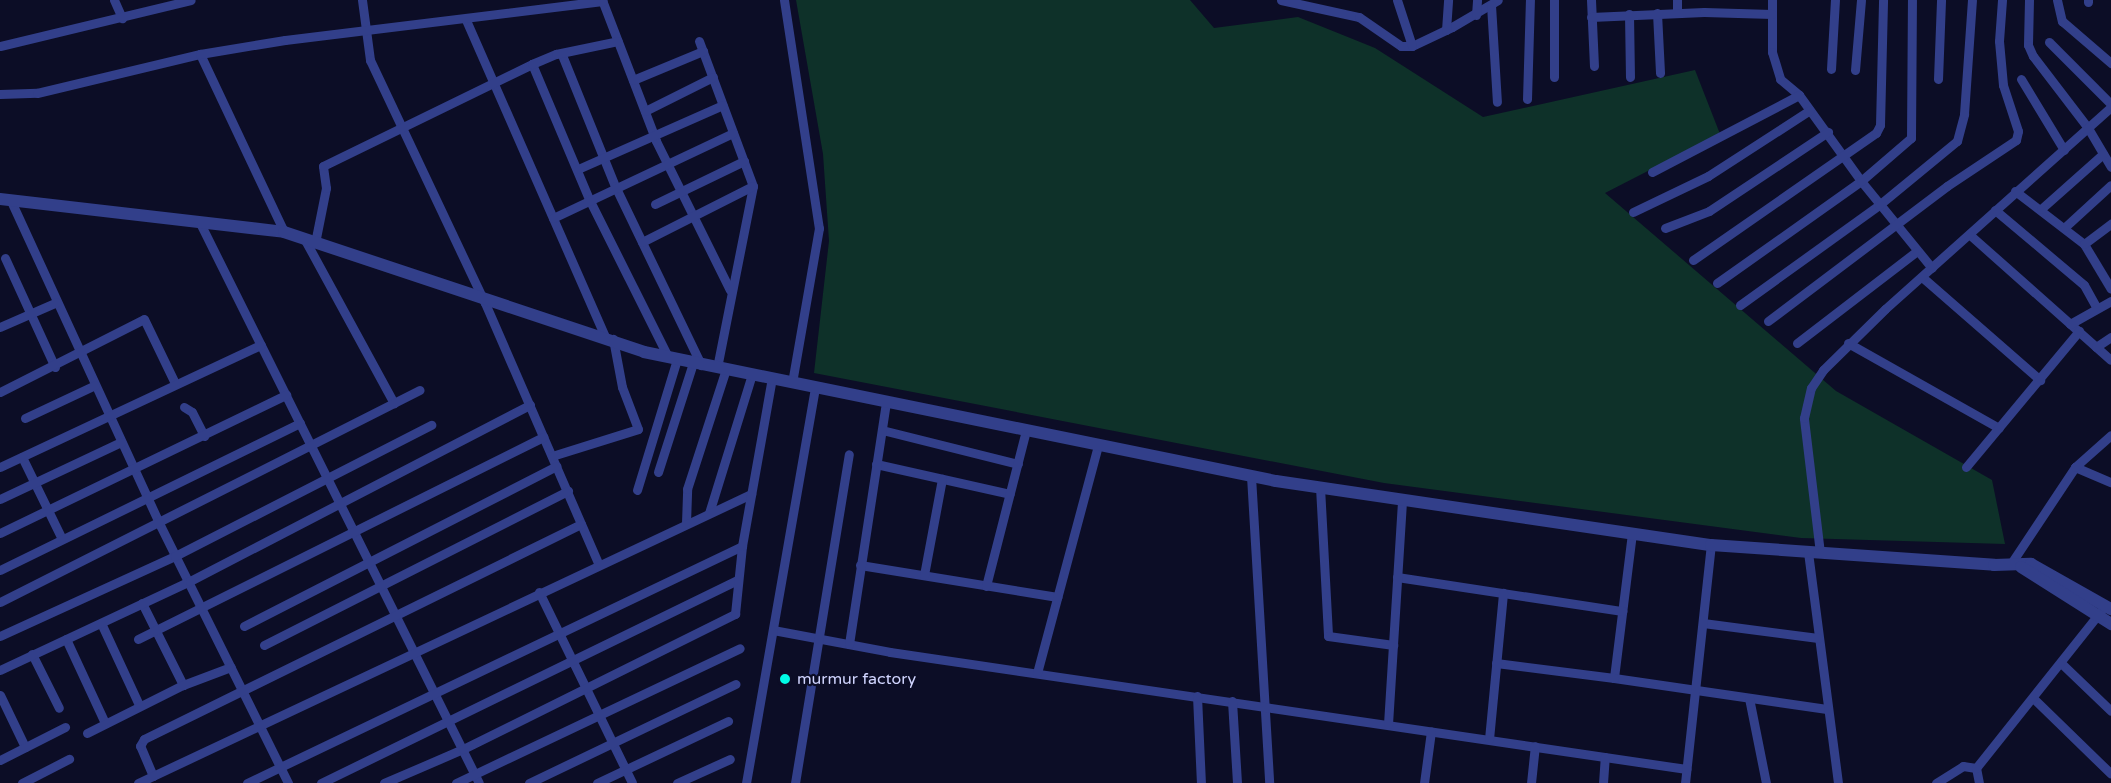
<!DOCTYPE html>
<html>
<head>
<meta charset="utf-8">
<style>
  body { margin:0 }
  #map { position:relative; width:2111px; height:783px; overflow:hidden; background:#0c0d26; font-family:"Varela Round",sans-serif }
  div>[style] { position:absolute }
  .green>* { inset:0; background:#0e3129 }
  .minor>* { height:9px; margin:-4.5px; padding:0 4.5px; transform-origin:4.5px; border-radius:4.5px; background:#323f8a }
  .tertiary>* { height:12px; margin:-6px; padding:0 6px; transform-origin:6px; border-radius:6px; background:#323f8a }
  .dots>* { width:16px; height:16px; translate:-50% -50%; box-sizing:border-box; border:3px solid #0c0d26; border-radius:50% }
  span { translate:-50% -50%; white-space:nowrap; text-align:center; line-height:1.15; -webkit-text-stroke:4.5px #0c0d26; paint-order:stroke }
  .poi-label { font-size:16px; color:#d1d5ff }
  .left { translate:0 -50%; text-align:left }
</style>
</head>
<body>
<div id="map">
  <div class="green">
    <i style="clip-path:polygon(796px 0,1190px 0,1214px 28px,1298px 17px,1375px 48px,1483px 117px,1695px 70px,1720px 134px,1605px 193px,1836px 391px,1992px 480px,2005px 544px,1801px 538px,1384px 483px,814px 373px,829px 241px,823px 154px)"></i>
  </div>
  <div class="minor">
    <i style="left:114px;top:0;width:20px;rotate:66deg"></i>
    <i style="left:362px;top:0;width:61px;rotate:82.4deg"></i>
    <i style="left:370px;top:60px;width:269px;rotate:64.7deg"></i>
    <i style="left:485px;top:303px;width:283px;rotate:66.5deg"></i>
    <i style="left:602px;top:0;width:151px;rotate:69deg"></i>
    <i style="left:656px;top:141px;width:166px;rotate:63.6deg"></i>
    <i style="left:784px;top:0;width:231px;rotate:81.3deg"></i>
    <i style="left:819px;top:228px;width:156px;rotate:99.9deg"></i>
    <i style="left:1281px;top:0;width:80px;rotate:12.3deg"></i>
    <i style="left:1359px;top:17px;width:51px;rotate:34.6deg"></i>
    <i style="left:1401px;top:46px;width:11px"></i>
    <i style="left:1412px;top:46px;width:44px;rotate:-25.4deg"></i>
    <i style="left:1452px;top:27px;width:53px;rotate:-30.4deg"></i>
    <i style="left:1397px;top:0;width:48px;rotate:71.9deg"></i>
    <i style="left:1554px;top:0;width:77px;rotate:90deg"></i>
    <i style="left:1591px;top:0;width:66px;rotate:87.4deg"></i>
    <i style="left:1677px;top:0;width:12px;rotate:90deg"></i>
    <i style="left:1772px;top:0;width:52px;rotate:90deg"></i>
    <i style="left:1772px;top:52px;width:28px;rotate:73deg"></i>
    <i style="left:1780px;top:79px;width:25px;rotate:40deg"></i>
    <i style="left:1799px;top:95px;width:106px;rotate:54.2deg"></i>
    <i style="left:1861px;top:181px;width:112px;rotate:50.8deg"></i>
    <i style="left:2029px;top:0;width:45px;rotate:91.3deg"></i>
    <i style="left:2028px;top:45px;width:12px;rotate:66deg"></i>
    <i style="left:2033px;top:56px;width:91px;rotate:52.6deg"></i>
    <i style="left:2088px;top:128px;width:45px;rotate:59.5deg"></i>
    <i style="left:2057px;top:0;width:22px;rotate:77deg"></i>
    <i style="left:2062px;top:21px;width:65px;rotate:40.6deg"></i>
    <i style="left:2088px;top:2px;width:2px;rotate:-90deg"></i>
    <i style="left:1491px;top:5px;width:97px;rotate:86.5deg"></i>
    <i style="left:1657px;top:13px;width:60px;rotate:87.1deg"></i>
    <i style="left:1629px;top:14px;width:63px;rotate:89.1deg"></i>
    <i style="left:1476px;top:15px;width:15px;rotate:-86deg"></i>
    <i style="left:1591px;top:17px;width:113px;rotate:-2.5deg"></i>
    <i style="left:1704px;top:12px;width:68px;rotate:1.7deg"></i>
    <i style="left:466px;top:20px;width:345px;rotate:66.3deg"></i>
    <i style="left:1446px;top:30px;width:30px;rotate:-86deg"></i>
    <i style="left:699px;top:41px;width:155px;rotate:69.6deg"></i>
    <i style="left:753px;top:186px;width:185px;rotate:101.2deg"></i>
    <i style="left:2049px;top:42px;width:88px;rotate:45deg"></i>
    <i style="left:0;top:46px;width:196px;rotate:-13.5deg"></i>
    <i style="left:200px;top:54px;width:197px;rotate:64.7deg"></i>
    <i style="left:562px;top:55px;width:141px;rotate:68deg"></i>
    <i style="left:615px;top:186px;width:199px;rotate:64.3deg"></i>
    <i style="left:532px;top:64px;width:147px;rotate:67.1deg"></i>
    <i style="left:589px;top:199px;width:177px;rotate:63.4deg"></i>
    <i style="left:1831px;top:69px;width:69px;rotate:-86.7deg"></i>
    <i style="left:1855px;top:70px;width:70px;rotate:-85.1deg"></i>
    <i style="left:1938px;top:79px;width:79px;rotate:-87.8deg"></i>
    <i style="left:2021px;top:79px;width:83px;rotate:58.8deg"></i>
    <i style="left:633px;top:80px;width:76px;rotate:-22.5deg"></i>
    <i style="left:0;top:94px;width:37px;rotate:-2deg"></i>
    <i style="left:37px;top:93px;width:168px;rotate:-13.5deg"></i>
    <i style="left:200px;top:54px;width:86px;rotate:-9.4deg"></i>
    <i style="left:285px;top:40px;width:320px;rotate:-7deg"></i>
    <i style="left:1527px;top:99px;width:99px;rotate:-88.3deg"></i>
    <i style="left:645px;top:111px;width:76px;rotate:-26.6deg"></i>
    <i style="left:578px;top:169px;width:158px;rotate:-23.8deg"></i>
    <i style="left:1652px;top:172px;width:166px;rotate:-27.6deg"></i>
    <i style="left:2015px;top:191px;width:87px;rotate:37.5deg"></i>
    <i style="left:2084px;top:244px;width:52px;rotate:59deg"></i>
    <i style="left:11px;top:201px;width:357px;rotate:65.3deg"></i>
    <i style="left:160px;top:525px;width:288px;rotate:63.6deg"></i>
    <i style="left:655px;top:204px;width:99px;rotate:-25.8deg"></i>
    <i style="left:2041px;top:209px;width:83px;rotate:-41.6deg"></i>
    <i style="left:1995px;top:210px;width:116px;rotate:40.1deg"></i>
    <i style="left:2084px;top:285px;width:26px;rotate:61deg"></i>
    <i style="left:1633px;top:212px;width:83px;rotate:-25.6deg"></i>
    <i style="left:1708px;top:176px;width:121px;rotate:-32.9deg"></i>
    <i style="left:553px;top:218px;width:199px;rotate:-25.3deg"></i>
    <i style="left:201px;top:225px;width:623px;rotate:63.52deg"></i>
    <i style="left:2065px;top:227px;width:62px;rotate:-42.4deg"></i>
    <i style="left:1665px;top:228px;width:47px;rotate:-21.1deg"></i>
    <i style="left:1709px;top:211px;width:143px;rotate:-33.6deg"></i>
    <i style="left:1970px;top:235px;width:188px;rotate:41.6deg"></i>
    <i style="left:305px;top:240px;width:186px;rotate:61.4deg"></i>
    <i style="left:642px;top:242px;width:124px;rotate:-26.8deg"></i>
    <i style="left:315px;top:243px;width:56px;rotate:-78.7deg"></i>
    <i style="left:326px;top:188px;width:22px;rotate:-98deg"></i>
    <i style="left:323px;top:166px;width:233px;rotate:-26deg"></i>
    <i style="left:532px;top:64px;width:26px;rotate:-23deg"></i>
    <i style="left:556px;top:54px;width:63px;rotate:-11.8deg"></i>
    <i style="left:2084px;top:244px;width:34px;rotate:-37deg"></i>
    <i style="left:5px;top:258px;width:120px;rotate:65.4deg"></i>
    <i style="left:1693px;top:260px;width:223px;rotate:-34.8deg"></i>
    <i style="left:1876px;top:133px;width:9px;rotate:-63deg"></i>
    <i style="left:1880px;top:125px;width:125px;rotate:-88.6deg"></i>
    <i style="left:1922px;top:277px;width:157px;rotate:41.1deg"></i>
    <i style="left:1717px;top:283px;width:176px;rotate:-35.3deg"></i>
    <i style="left:1861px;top:181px;width:66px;rotate:-40.7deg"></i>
    <i style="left:1911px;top:138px;width:138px;rotate:-89.6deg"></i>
    <i style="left:1740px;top:305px;width:171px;rotate:-35.7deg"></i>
    <i style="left:1879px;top:205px;width:101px;rotate:-39.4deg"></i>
    <i style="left:1957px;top:141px;width:28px;rotate:-75deg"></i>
    <i style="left:1964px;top:114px;width:114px;rotate:-86deg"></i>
    <i style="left:1768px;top:321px;width:224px;rotate:-37deg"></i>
    <i style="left:1947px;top:186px;width:83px;rotate:-33.7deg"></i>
    <i style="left:2016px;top:140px;width:9px;rotate:-77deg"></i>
    <i style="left:2018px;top:131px;width:48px;rotate:-108.1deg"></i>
    <i style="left:2003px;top:85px;width:44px;rotate:-95.2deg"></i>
    <i style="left:1999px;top:41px;width:41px;rotate:-85.8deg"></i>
    <i style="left:2070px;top:324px;width:47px;rotate:-29.3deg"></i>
    <i style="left:0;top:327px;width:62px;rotate:-23.7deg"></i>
    <i style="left:1797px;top:343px;width:151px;rotate:-37.5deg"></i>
    <i style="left:1848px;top:343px;width:173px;rotate:29.4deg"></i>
    <i style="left:2096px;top:347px;width:18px;rotate:-34deg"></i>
    <i style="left:0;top:392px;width:161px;rotate:-26.9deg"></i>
    <i style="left:144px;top:319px;width:71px;rotate:64.2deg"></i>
    <i style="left:184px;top:407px;width:9px;rotate:32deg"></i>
    <i style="left:192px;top:412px;width:27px;rotate:63deg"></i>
    <i style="left:25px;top:418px;width:77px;rotate:-25.2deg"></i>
    <i style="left:882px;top:430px;width:140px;rotate:14deg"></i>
    <i style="left:552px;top:456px;width:90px;rotate:-17.4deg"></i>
    <i style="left:638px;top:429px;width:45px;rotate:-110.9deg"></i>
    <i style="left:622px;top:387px;width:49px;rotate:-100.6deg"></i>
    <i style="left:22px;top:457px;width:91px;rotate:64deg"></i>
    <i style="left:876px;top:464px;width:137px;rotate:12.6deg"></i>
    <i style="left:0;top:467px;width:288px;rotate:-25.1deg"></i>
    <i style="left:1966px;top:467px;width:177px;rotate:-50.3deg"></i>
    <i style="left:2075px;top:467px;width:39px;rotate:23deg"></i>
    <i style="left:658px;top:472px;width:114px;rotate:-72.2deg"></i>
    <i style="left:1251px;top:476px;width:308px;rotate:86.6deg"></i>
    <i style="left:1320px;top:487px;width:149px;rotate:86.9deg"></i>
    <i style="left:1328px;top:636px;width:66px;rotate:7.9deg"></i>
    <i style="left:637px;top:490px;width:137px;rotate:-73deg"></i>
    <i style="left:0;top:499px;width:134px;rotate:-25.2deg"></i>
    <i style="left:709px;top:513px;width:145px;rotate:-72.8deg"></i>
    <i style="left:686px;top:523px;width:34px;rotate:-88deg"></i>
    <i style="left:687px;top:489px;width:126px;rotate:-72deg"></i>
    <i style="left:0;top:533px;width:318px;rotate:-25.8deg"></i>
    <i style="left:1632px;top:533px;width:146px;rotate:97.1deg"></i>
    <i style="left:1614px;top:678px;width:215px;rotate:8.3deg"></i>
    <i style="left:1808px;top:552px;width:233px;rotate:82.6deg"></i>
    <i style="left:1820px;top:553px;width:136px;rotate:-96.8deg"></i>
    <i style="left:1804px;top:418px;width:31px;rotate:-77deg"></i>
    <i style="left:1811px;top:388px;width:22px;rotate:-56deg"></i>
    <i style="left:1823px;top:370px;width:87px;rotate:-44.5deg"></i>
    <i style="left:1885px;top:309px;width:303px;rotate:-41.8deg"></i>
    <i style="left:860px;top:565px;width:200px;rotate:9.2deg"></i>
    <i style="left:2010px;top:565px;width:118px;rotate:-56.4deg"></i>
    <i style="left:2075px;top:467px;width:48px;rotate:-41.6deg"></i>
    <i style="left:0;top:570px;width:334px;rotate:-26.1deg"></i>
    <i style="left:924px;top:575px;width:98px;rotate:-79.4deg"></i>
    <i style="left:1397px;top:577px;width:228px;rotate:8.6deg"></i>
    <i style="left:986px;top:586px;width:161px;rotate:-75.6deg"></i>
    <i style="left:539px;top:592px;width:212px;rotate:64deg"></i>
    <i style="left:0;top:602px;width:470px;rotate:-26.8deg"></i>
    <i style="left:142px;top:603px;width:92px;rotate:63.4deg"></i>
    <i style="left:101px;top:623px;width:90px;rotate:65.1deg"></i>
    <i style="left:1703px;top:623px;width:116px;rotate:7.4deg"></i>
    <i style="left:244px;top:626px;width:351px;rotate:-27.1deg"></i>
    <i style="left:773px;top:630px;width:119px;rotate:10.6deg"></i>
    <i style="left:890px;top:652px;width:805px;rotate:8.36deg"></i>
    <i style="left:0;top:636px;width:192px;rotate:-24.6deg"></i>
    <i style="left:175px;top:556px;width:288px;rotate:-27.1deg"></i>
    <i style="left:66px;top:639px;width:93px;rotate:65.1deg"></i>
    <i style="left:138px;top:639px;width:453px;rotate:-26.5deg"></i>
    <i style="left:849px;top:644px;width:246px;rotate:-81.3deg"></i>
    <i style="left:264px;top:645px;width:341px;rotate:-26.9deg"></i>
    <i style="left:32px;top:654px;width:60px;rotate:63.4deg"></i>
    <i style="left:1496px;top:663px;width:119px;rotate:7.2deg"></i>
    <i style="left:2061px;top:663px;width:69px;rotate:43.8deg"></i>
    <i style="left:0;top:670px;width:210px;rotate:-25.1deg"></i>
    <i style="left:190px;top:581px;width:383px;rotate:-27.4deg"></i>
    <i style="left:1037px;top:673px;width:236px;rotate:-75deg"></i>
    <i style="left:0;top:695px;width:58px;rotate:64.3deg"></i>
    <i style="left:1197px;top:696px;width:87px;rotate:87.4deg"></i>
    <i style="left:1749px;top:698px;width:87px;rotate:78.7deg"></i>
    <i style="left:2034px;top:699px;width:107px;rotate:44.2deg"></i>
    <i style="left:1232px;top:701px;width:82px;rotate:86.5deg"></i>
    <i style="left:1388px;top:724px;width:225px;rotate:-86.4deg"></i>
    <i style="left:87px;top:733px;width:107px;rotate:-26.6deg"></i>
    <i style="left:183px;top:685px;width:51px;rotate:-20.6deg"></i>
    <i style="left:1489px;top:739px;width:147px;rotate:-84.5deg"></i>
    <i style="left:0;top:760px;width:73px;rotate:-26.9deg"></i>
    <i style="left:153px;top:776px;width:33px;rotate:-113deg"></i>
    <i style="left:140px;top:746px;width:8px;rotate:-60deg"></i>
    <i style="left:144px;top:739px;width:487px;rotate:-26.2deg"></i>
    <i style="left:22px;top:783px;width:53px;rotate:-27.1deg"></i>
    <i style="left:138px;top:783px;width:678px;rotate:-25.24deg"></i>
    <i style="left:247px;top:783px;width:549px;rotate:-25.58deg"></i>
    <i style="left:321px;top:783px;width:464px;rotate:-26deg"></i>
    <i style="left:384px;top:783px;width:86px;rotate:-23.3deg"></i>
    <i style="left:463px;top:749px;width:304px;rotate:-26.4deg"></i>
    <i style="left:735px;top:614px;width:68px;rotate:-84.1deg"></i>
    <i style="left:742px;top:546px;width:171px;rotate:-79.9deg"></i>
    <i style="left:456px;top:783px;width:314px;rotate:-25.4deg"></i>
    <i style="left:529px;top:783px;width:229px;rotate:-25.6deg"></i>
    <i style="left:597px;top:783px;width:145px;rotate:-25.3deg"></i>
    <i style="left:677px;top:783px;width:58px;rotate:-24.4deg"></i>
    <i style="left:746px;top:783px;width:402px;rotate:-80.1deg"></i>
    <i style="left:795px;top:783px;width:333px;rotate:-80.7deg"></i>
    <i style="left:1424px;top:783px;width:52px;rotate:-82.3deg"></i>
    <i style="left:1531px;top:783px;width:37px;rotate:-84deg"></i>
    <i style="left:1603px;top:783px;width:26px;rotate:-86deg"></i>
    <i style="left:1685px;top:783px;width:239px;rotate:-83.8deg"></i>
    <i style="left:1936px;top:783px;width:32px;rotate:-32deg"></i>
    <i style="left:1963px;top:766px;width:13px;rotate:9deg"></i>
    <i style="left:1979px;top:783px;width:15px;rotate:-101deg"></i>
    <i style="left:1976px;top:768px;width:201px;rotate:-51.5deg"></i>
  </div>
  <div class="tertiary">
    <i style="left:0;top:199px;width:286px;rotate:6.6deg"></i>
    <i style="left:284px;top:232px;width:379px;rotate:18.4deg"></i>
    <i style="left:644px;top:352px;width:645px;rotate:11.54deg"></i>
    <i style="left:1276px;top:481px;width:440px;rotate:8.4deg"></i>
    <i style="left:1711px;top:545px;width:284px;rotate:4deg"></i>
    <i style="left:1994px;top:565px;width:37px;rotate:-2deg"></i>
    <i style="left:2031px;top:564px;width:92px;rotate:29.4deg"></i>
    <i style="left:2021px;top:567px;width:107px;rotate:32.3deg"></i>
  </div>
  <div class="dots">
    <i style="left:785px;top:679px;background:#00fce6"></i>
  </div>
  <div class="poi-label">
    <span class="left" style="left:797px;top:679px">murmur factory</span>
  </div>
</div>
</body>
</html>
